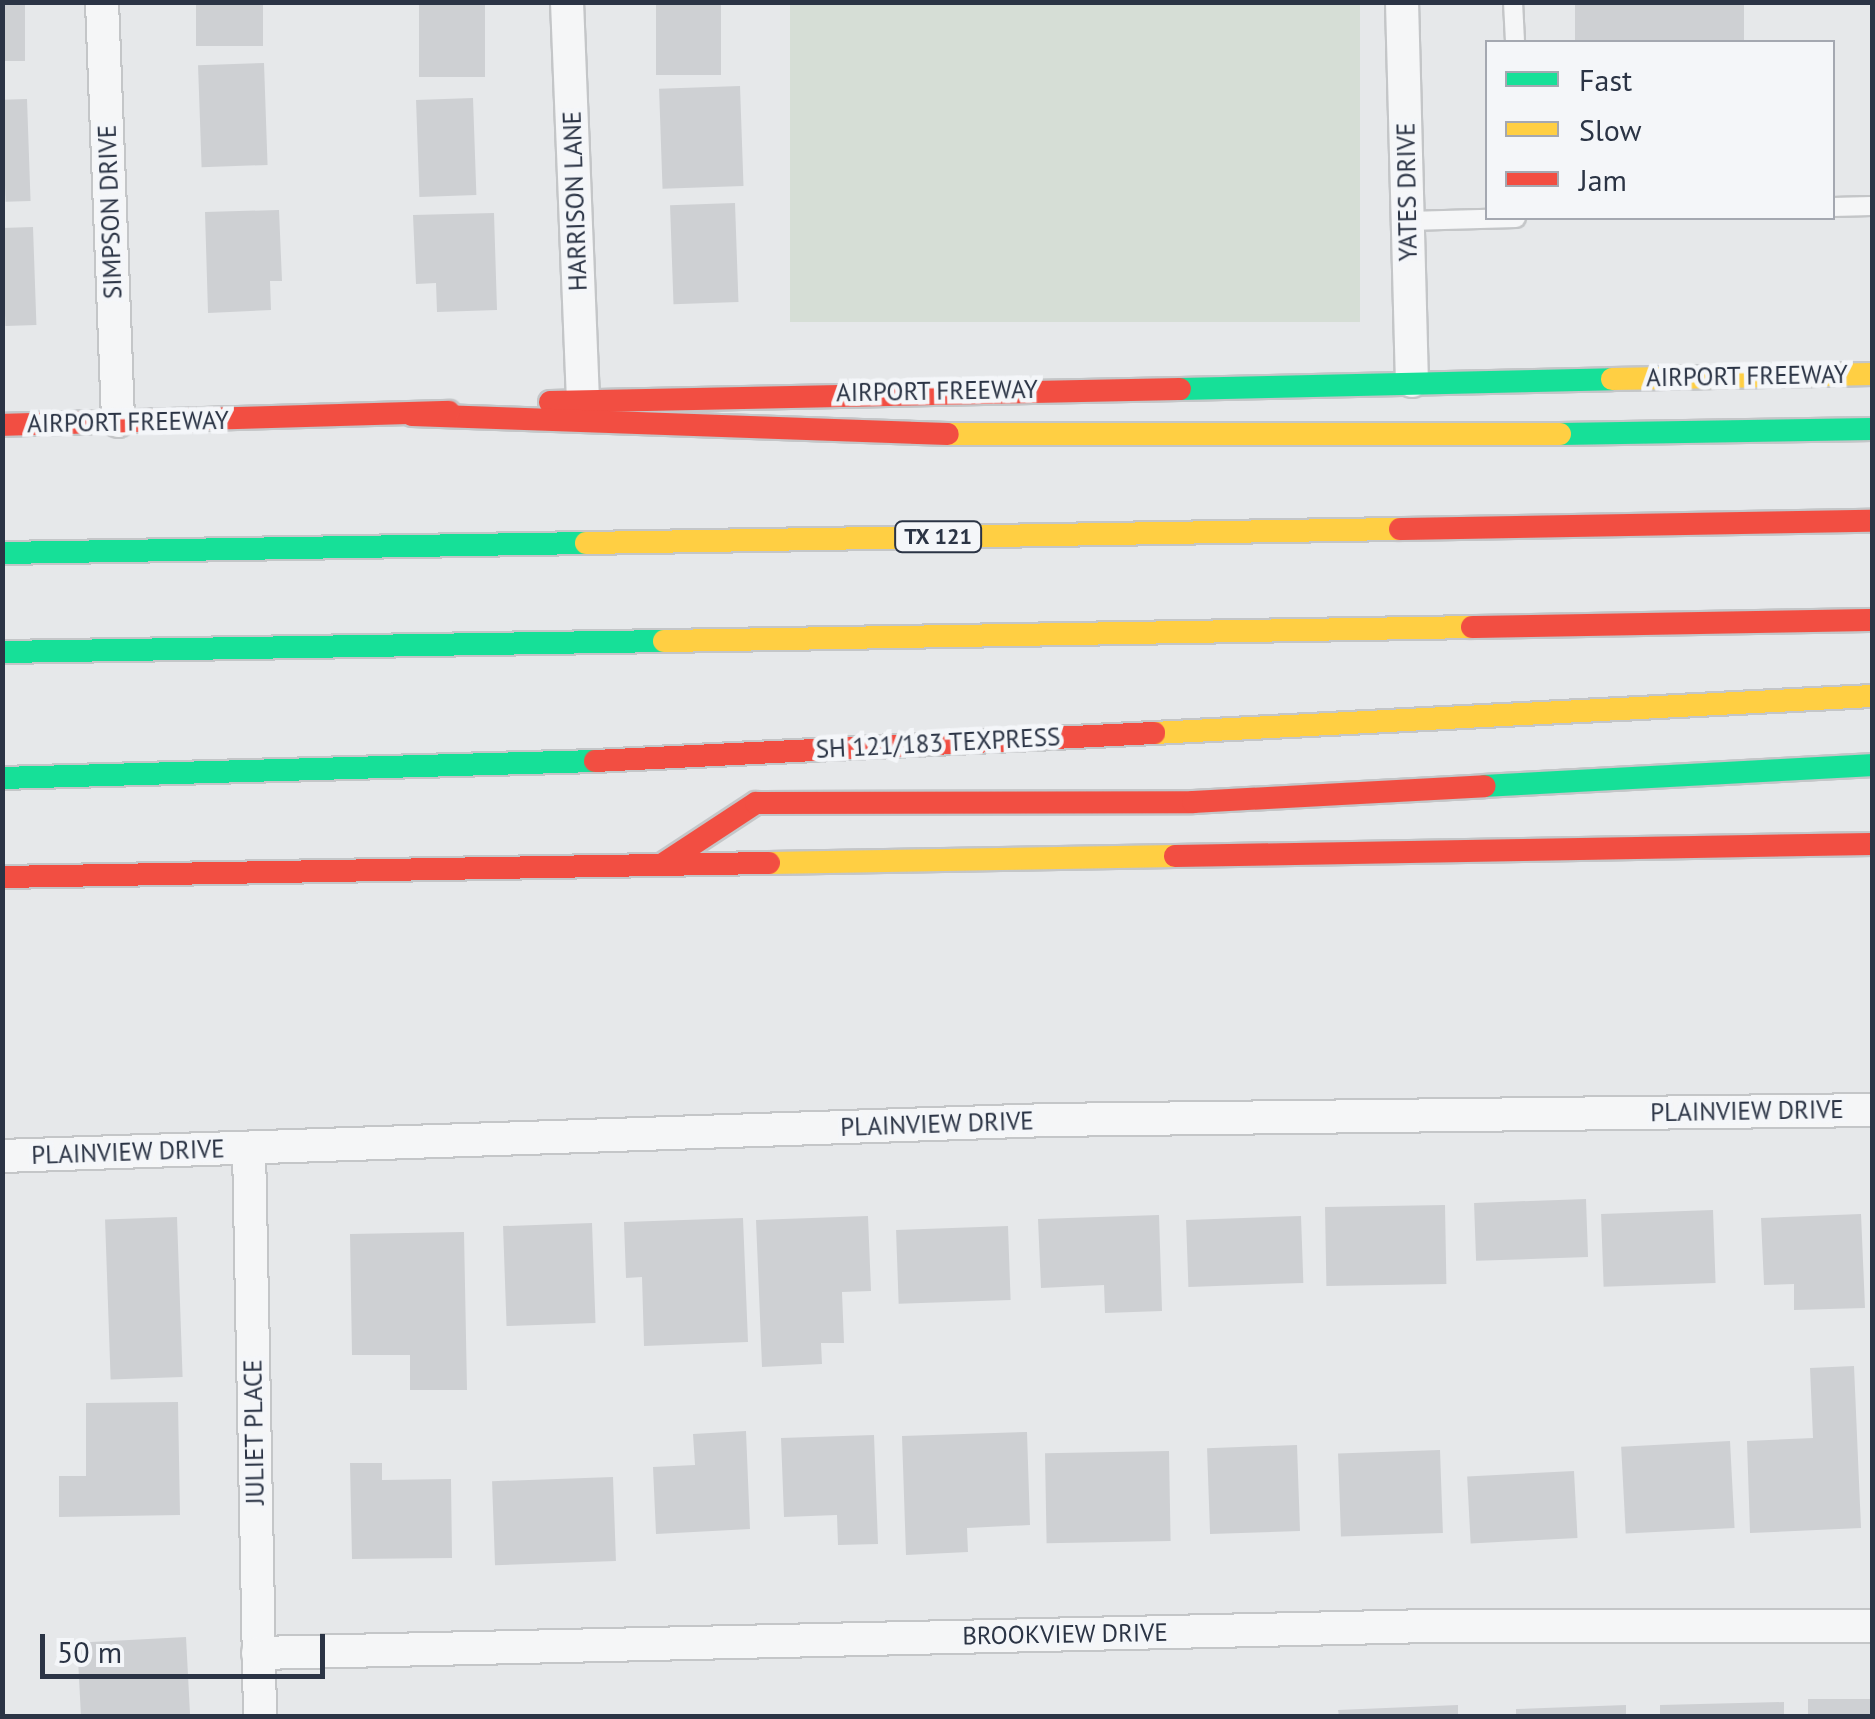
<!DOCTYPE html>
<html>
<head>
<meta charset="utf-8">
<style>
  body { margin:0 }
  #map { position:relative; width:1875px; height:1719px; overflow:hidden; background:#e6e8ea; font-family:"PT Sans",sans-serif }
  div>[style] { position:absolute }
  .green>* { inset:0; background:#d6ded6; transform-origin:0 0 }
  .building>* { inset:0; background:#ced0d3; transform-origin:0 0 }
  .roads { filter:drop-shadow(2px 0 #c4c6c8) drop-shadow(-2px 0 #c4c6c8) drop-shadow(0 2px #c4c6c8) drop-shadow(0 -2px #c4c6c8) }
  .lane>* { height:18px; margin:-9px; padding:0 9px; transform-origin:9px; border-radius:9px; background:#f5f6f7 }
  .street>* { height:32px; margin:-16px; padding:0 16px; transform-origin:16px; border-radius:16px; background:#f5f6f7 }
  .fast>* { height:22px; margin:-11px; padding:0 11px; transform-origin:11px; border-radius:11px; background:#16e098 }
  .slow>* { height:22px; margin:-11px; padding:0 11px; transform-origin:11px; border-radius:11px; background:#ffcf43 }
  .jam>* { height:22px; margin:-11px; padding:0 11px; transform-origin:11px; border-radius:11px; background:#f24e42 }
  span { translate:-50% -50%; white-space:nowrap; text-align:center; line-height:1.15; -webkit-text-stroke:9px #f4f6f9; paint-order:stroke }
  .shield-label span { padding:2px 8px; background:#f4f6f9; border:2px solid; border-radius:8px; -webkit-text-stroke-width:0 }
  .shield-label { font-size:22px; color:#2b3445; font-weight:700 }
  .street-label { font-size:25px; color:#2b3445 }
  .frame { position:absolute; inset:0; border:5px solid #2b3445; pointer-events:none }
  .legend { position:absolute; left:1485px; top:40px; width:350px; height:180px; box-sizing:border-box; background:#f4f6f9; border:2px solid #a4a8b1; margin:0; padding:12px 18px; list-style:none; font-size:30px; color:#2b3445 }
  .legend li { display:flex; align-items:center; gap:20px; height:50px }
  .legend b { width:50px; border:2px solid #a4a8b1 }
  .scale { position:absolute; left:40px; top:1634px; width:285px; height:45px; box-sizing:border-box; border:5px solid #2b3445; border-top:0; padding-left:12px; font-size:30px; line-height:35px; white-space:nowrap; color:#2b3445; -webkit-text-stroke:8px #f4f6f9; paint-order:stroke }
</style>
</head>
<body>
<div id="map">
  <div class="green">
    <i style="left:790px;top:3px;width:570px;height:319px"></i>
  </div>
  <div class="building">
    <i style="left:2px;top:2px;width:23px;height:59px"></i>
    <i style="left:196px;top:2px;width:67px;height:44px"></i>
    <i style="left:419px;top:2px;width:66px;height:75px"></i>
    <i style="left:656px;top:2px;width:65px;height:73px"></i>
    <i style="left:1575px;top:2px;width:169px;height:40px"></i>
    <i style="left:264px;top:63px;width:102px;height:66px;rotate:88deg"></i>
    <i style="left:740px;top:86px;width:100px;height:81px;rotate:88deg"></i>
    <i style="left:473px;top:98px;width:97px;height:57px;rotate:88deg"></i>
    <i style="left:27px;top:99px;width:102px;height:25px;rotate:88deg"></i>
    <i style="left:735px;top:203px;width:99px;height:65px;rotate:88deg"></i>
    <i style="clip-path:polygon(279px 210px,282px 281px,270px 281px,271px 310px,208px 313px,205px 212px)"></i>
    <i style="clip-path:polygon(494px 213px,497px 310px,437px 312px,436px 283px,416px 284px,413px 215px)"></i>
    <i style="left:33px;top:227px;width:98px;height:31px;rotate:88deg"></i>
    <i style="left:1586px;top:1199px;width:58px;height:112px;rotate:88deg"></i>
    <i style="left:1445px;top:1205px;width:79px;height:120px;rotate:89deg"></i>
    <i style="left:1713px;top:1210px;width:73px;height:112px;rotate:88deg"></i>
    <i style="clip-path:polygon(1861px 1214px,1865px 1308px,1794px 1310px,1794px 1284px,1764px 1285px,1761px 1218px)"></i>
    <i style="clip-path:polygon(1159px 1215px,1162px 1311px,1105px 1313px,1104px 1285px,1041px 1288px,1038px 1219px)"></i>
    <i style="clip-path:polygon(868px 1216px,871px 1291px,842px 1292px,844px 1343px,821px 1343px,822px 1364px,762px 1367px,756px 1220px)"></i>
    <i style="left:1301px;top:1216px;width:67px;height:115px;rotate:88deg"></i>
    <i style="left:177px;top:1217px;width:160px;height:72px;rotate:88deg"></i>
    <i style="clip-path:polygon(743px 1218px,748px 1342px,644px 1346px,642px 1277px,626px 1278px,624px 1222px)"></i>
    <i style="left:592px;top:1223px;width:100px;height:89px;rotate:88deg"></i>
    <i style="left:1008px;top:1226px;width:74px;height:112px;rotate:88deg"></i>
    <i style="clip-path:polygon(464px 1232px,467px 1390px,410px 1390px,410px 1355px,352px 1355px,350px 1234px)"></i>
    <i style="clip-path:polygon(1854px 1366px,1861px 1528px,1750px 1533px,1747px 1441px,1813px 1438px,1810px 1368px)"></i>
    <i style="clip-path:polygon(178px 1402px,180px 1515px,59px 1517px,59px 1476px,86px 1476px,86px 1403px)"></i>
    <i style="clip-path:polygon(746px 1431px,750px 1529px,656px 1534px,653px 1467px,695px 1465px,693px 1434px)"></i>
    <i style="clip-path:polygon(1027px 1432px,1030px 1525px,967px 1528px,968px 1552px,906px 1555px,902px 1436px)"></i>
    <i style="clip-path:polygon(874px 1435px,878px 1544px,838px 1545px,837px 1515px,784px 1517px,781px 1438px)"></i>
    <i style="left:1730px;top:1441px;width:87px;height:109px;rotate:87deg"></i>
    <i style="left:1297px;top:1445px;width:86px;height:90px;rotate:88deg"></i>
    <i style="left:1440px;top:1450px;width:83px;height:102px;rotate:88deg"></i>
    <i style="left:1169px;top:1451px;width:90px;height:124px;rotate:89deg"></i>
    <i style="clip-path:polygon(350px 1463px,382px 1463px,382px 1480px,451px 1479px,452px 1558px,352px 1559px)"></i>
    <i style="left:1574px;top:1471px;width:67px;height:107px;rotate:87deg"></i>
    <i style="left:613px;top:1477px;width:84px;height:121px;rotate:88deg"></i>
    <i style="left:186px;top:1637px;width:79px;height:109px;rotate:87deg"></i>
    <i style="left:1872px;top:1699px;width:17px;height:64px;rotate:90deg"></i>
    <i style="clip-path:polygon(1784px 1702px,1784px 1716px,1660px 1716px,1660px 1705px)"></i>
    <i style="clip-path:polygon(1458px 1705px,1458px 1716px,1339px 1716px,1338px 1710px)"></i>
    <i style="clip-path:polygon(1626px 1705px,1626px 1716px,1516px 1716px,1516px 1709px)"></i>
  </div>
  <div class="roads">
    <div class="lane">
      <i style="left:1513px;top:2px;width:40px;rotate:87.1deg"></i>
      <i style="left:1832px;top:207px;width:40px;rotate:-1.4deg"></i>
      <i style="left:1408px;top:221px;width:108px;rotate:-1.6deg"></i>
    </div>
    <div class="street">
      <i style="left:102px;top:2px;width:419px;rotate:87.8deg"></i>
      <i style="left:567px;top:2px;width:397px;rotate:87.7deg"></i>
      <i style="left:1402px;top:2px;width:379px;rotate:88.5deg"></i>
      <i style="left:249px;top:1148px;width:568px;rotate:88.89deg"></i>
      <i style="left:2px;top:1156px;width:1045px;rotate:-1.97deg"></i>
      <i style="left:1046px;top:1120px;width:826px;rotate:-0.69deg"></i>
      <i style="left:258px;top:1653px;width:1169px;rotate:-1.32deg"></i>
      <i style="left:1427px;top:1626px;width:445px"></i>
    </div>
    <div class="fast">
      <i style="left:1180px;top:389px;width:432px;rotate:-1.3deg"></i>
      <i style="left:1560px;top:434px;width:312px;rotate:-0.9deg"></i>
      <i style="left:2px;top:553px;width:584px;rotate:-0.98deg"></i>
      <i style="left:2px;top:652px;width:662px;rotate:-0.95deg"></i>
      <i style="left:2px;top:778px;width:593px;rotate:-1.64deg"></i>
      <i style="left:1485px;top:786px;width:388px;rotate:-3.1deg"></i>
    </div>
    <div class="slow">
      <i style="left:1612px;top:379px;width:260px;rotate:-1.1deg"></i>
      <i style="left:948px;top:434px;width:612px"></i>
      <i style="left:586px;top:543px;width:814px;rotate:-0.99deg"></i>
      <i style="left:664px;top:641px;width:808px;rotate:-0.99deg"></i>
      <i style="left:1154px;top:733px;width:719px;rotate:-2.95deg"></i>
      <i style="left:769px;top:863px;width:406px;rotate:-1deg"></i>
    </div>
    <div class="jam">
      <i style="left:550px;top:402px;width:630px;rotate:-1.18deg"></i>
      <i style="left:412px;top:415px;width:536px;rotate:2.03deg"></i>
      <i style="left:2px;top:425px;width:447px;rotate:-1.7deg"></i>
      <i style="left:1400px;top:529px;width:472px;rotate:-1deg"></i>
      <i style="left:1472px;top:627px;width:400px;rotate:-1deg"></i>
      <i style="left:595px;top:761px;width:560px;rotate:-2.87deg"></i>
      <i style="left:1175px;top:856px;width:697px;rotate:-0.99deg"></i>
      <i style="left:663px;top:864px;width:111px;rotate:-33.3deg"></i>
      <i style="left:756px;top:803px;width:437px;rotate:-0.1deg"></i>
      <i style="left:1193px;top:802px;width:292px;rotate:-3.1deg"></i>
      <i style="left:2px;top:877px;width:767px;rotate:-1.05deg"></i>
    </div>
  </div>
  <div class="shield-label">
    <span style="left:938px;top:537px">TX 121</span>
  </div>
  <div class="street-label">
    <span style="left:1407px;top:192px;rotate:-91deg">YATES DRIVE</span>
    <span style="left:575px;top:201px;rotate:-92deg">HARRISON LANE</span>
    <span style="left:110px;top:212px;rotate:-92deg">SIMPSON DRIVE</span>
    <span style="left:1747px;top:376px;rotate:-1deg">AIRPORT FREEWAY</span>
    <span style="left:937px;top:391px;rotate:-1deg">AIRPORT FREEWAY</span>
    <span style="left:128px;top:422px;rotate:-1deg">AIRPORT FREEWAY</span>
    <span style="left:938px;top:743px;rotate:-3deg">SH 121/183 TEXPRESS</span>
    <span style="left:1747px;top:1111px;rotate:-1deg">PLAINVIEW DRIVE</span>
    <span style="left:937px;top:1124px;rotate:-2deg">PLAINVIEW DRIVE</span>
    <span style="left:128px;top:1152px;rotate:-2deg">PLAINVIEW DRIVE</span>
    <span style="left:254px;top:1432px;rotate:-91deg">JULIET PLACE</span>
    <span style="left:1065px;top:1634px;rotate:-1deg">BROOKVIEW DRIVE</span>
  </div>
  <div class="frame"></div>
  <ul class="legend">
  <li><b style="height:12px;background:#16e098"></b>Fast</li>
  <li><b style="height:12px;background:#ffcf43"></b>Slow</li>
  <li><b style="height:12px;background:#f24e42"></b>Jam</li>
  </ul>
  <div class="scale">50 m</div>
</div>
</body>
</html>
